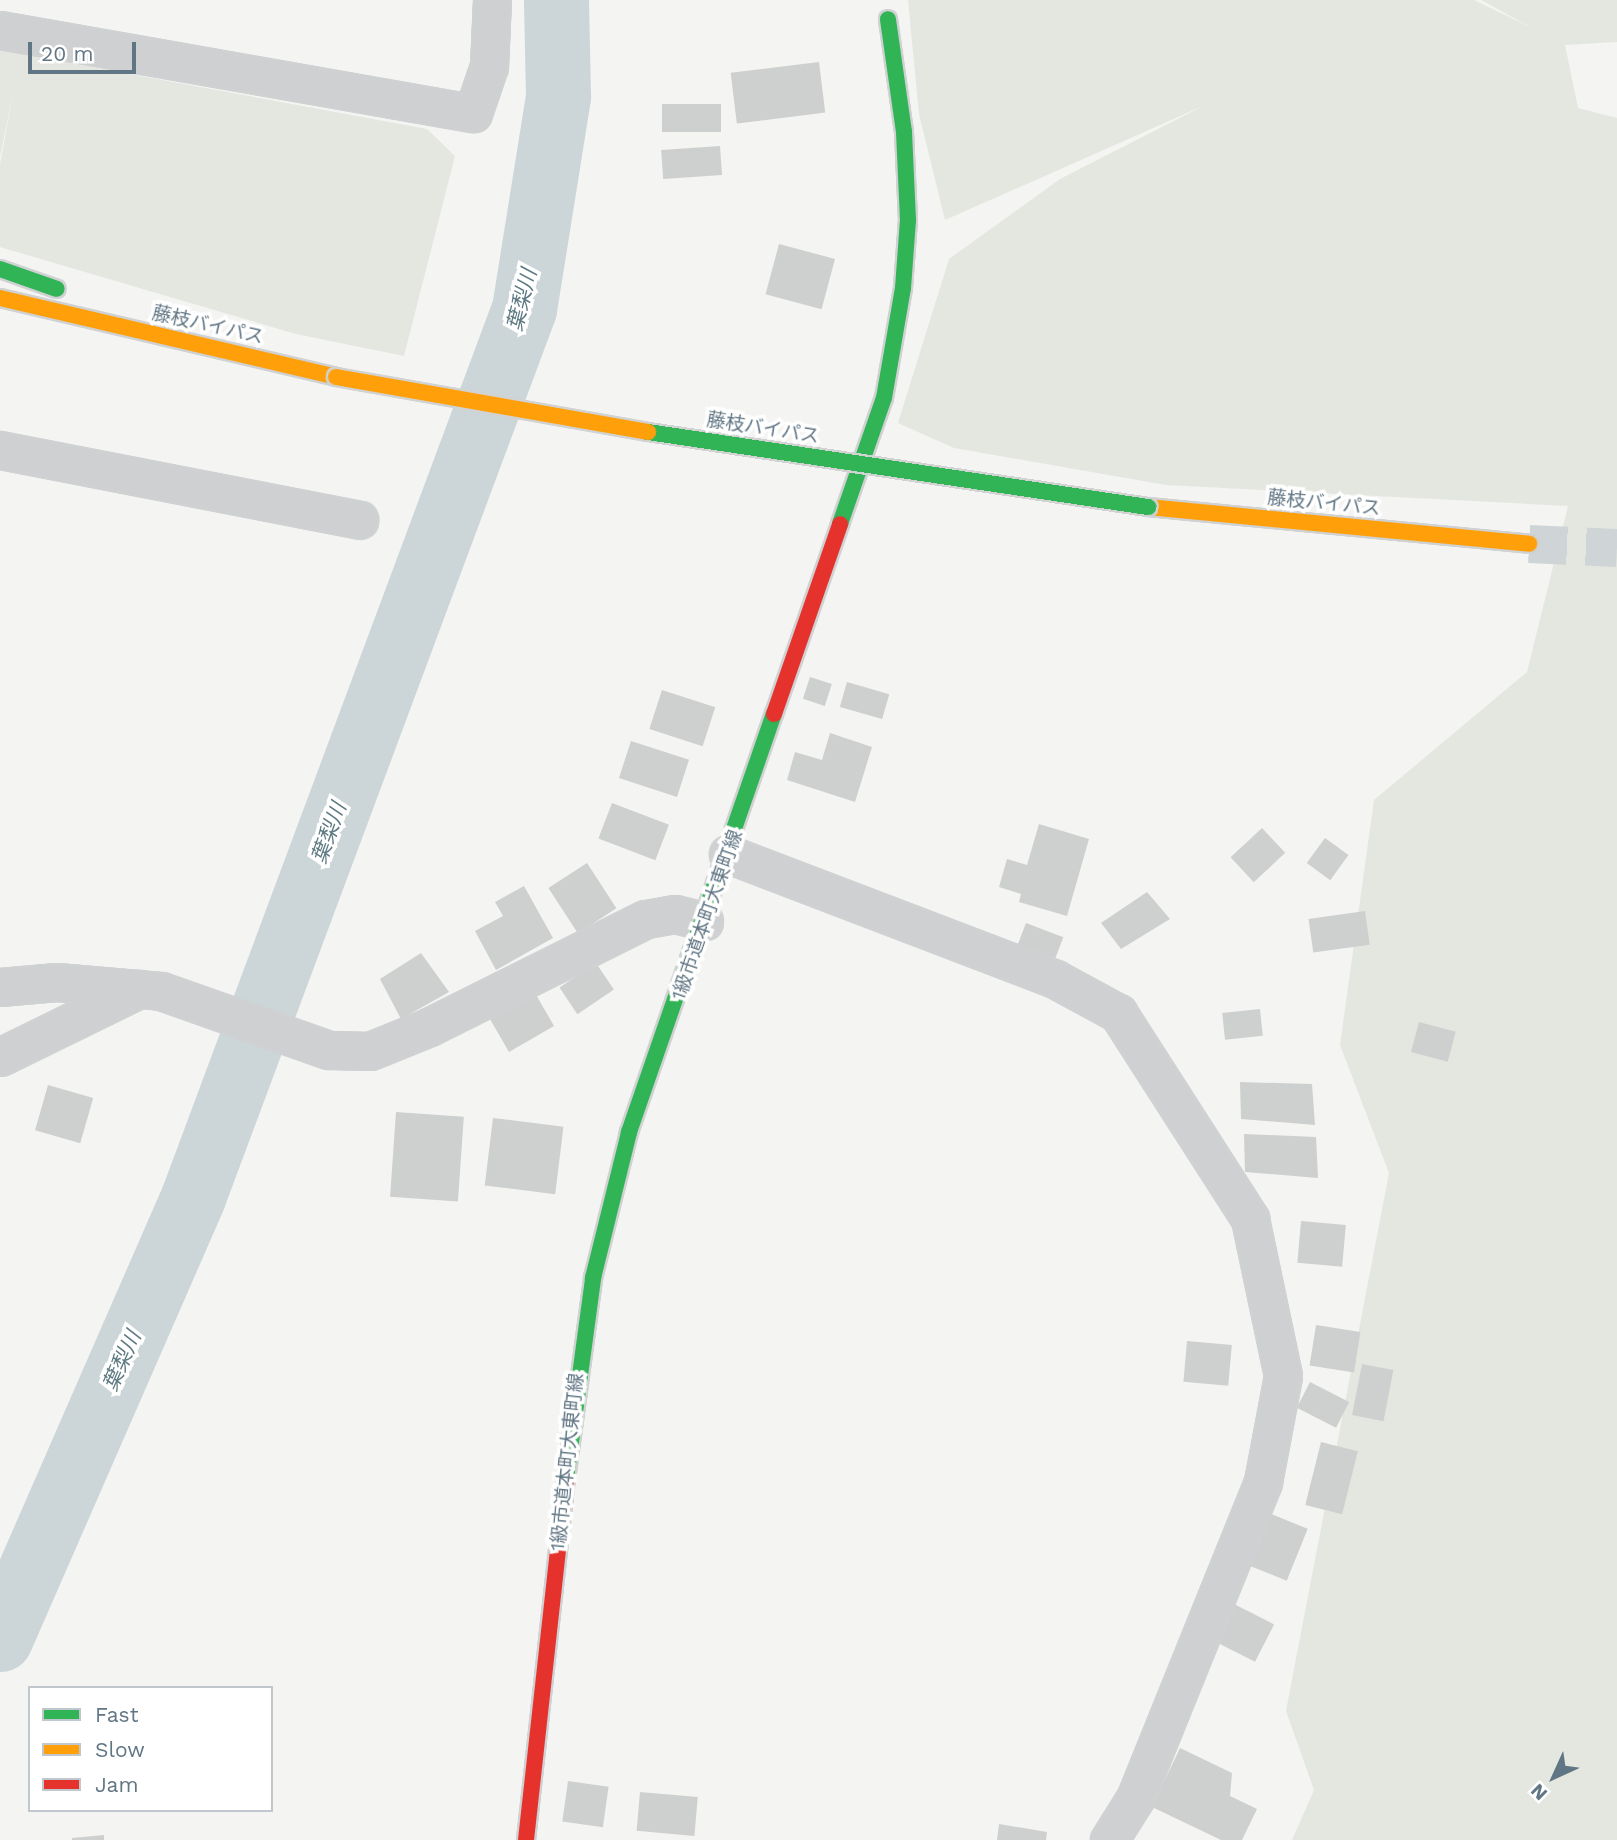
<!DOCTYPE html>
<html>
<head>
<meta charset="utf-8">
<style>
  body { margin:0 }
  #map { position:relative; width:1617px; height:1840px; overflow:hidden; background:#f4f4f2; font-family:"Work Sans","Noto Sans JP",sans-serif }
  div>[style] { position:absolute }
  .green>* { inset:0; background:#e4e7e0 }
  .river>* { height:65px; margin:-32.5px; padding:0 32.5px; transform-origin:32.5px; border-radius:32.5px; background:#ccd5d7 }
  .building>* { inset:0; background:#ced0cf; transform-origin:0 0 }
  .highway-tunnel>* { height:38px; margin-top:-19px; transform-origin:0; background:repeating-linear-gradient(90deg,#cfd4d6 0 38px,transparent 0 57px) }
  .roads { filter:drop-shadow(2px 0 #cfd1d2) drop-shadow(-2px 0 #cfd1d2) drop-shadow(0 2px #cfd1d2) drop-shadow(0 -2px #cfd1d2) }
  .street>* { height:35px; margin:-17.5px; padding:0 17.5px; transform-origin:17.5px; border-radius:17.5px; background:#cfd0d1 }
  .fast>* { height:16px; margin:-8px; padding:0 8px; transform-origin:8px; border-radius:8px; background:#30b455 }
  .slow>* { height:16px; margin:-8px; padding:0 8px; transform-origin:8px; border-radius:8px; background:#ff9f0a }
  .jam>* { height:16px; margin:-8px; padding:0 8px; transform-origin:8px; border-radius:8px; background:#e5322d }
  .bridges { filter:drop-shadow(2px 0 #d1d2d2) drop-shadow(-2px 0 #d1d2d2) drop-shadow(0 2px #d1d2d2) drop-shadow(0 -2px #d1d2d2) }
  .fast-bridge>* { height:16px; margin:-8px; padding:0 8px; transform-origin:8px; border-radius:8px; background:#30b455 }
  .slow-bridge>* { height:16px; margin:-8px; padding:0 8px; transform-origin:8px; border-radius:8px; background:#ff9f0a }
  span { translate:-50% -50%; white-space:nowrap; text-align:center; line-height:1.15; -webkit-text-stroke:7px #fff; paint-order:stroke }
  .street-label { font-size:19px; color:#617684 }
  .water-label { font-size:21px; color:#5d7982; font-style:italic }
  .legend { position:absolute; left:28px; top:1686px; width:245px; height:126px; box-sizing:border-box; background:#fff; border:2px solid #c0c8ce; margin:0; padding:9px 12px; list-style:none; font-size:21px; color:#617684 }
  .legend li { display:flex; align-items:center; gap:14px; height:35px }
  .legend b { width:35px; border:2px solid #c0c8ce }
  .north { position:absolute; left:1519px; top:1742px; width:70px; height:70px; -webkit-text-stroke:5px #fff; paint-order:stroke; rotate:225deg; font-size:19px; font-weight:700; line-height:28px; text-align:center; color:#617684 }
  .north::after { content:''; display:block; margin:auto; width:24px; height:32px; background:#617684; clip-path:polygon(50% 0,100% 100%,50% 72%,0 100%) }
  .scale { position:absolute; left:28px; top:42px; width:108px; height:32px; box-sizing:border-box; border:4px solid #617684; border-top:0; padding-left:9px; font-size:21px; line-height:24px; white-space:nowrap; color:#617684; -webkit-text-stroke:5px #fff; paint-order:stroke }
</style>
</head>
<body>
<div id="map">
  <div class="green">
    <i style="clip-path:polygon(908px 0,1474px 0,1532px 28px,1481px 0,1617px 0,1617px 42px,1565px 45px,1578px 108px,1617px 118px,1617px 1840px,1292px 1840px,1314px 1790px,1286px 1711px,1389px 1173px,1340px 1045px,1374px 800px,1527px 672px,1568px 506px,1166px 485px,954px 448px,898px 423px,949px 259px,1060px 179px,1203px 106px,945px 220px,919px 114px)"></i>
    <i style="clip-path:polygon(0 50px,427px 129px,455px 156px,404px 356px,296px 334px,0 247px,0 164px,14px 88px,0 157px)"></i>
  </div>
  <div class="river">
    <i style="left:0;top:1639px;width:482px;rotate:-66.4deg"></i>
    <i style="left:193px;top:1197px;width:948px;rotate:-69.56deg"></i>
    <i style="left:524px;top:309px;width:216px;rotate:-80.9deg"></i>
    <i style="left:558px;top:96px;width:96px;rotate:-91.2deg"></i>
  </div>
  <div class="building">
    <i style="left:819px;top:62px;width:51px;height:89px;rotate:83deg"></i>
    <i style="left:662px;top:104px;width:59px;height:28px"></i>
    <i style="left:720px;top:146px;width:29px;height:59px;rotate:86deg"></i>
    <i style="left:779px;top:244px;width:58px;height:52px;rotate:15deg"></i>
    <i style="left:810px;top:677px;width:23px;height:23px;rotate:18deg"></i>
    <i style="left:847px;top:682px;width:44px;height:26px;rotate:16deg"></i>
    <i style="left:662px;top:690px;width:56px;height:41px;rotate:18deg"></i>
    <i style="clip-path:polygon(830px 733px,872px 747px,855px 802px,787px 780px,795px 752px,822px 760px)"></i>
    <i style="left:631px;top:741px;width:61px;height:39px;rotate:18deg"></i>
    <i style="left:612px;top:803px;width:61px;height:38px;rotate:21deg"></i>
    <i style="clip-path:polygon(1039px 824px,1089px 839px,1067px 916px,1019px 902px,1021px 894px,999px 887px,1007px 859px,1027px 865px)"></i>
    <i style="left:1262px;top:828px;width:34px;height:43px;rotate:47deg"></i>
    <i style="left:1325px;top:838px;width:29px;height:31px;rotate:36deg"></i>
    <i style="left:587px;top:863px;width:54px;height:46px;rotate:57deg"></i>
    <i style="clip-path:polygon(524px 886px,553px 938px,496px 970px,475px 931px,503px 916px,495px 902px)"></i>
    <i style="clip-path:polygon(1147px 892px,1170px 919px,1121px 949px,1101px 923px)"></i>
    <i style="left:1365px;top:911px;width:34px;height:57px;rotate:82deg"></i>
    <i style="left:1026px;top:923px;width:40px;height:31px;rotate:21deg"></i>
    <i style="clip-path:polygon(421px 953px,449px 992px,401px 1019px,380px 979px)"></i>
    <i style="left:596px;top:963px;width:32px;height:44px;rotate:56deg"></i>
    <i style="left:535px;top:993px;width:38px;height:52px;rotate:60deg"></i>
    <i style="left:1260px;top:1009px;width:27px;height:38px;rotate:84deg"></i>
    <i style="left:1419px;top:1022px;width:38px;height:31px;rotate:15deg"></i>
    <i style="clip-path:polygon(1240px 1082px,1312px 1084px,1315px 1125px,1241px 1119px)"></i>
    <i style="left:48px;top:1085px;width:47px;height:47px;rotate:16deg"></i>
    <i style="left:396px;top:1112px;width:68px;height:85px;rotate:4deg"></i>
    <i style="left:493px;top:1118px;width:71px;height:68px;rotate:7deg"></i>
    <i style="clip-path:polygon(1244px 1134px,1316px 1137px,1318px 1178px,1245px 1172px)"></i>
    <i style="left:1301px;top:1221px;width:45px;height:42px;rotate:5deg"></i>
    <i style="left:1316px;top:1325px;width:45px;height:41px;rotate:9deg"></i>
    <i style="left:1187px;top:1341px;width:45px;height:41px;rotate:5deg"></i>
    <i style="left:1362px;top:1364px;width:32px;height:52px;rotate:11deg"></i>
    <i style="left:1310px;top:1382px;width:44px;height:29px;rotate:27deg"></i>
    <i style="left:1321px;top:1442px;width:38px;height:65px;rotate:14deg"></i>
    <i style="left:1266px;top:1512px;width:45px;height:56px;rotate:22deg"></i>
    <i style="left:1234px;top:1604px;width:45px;height:42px;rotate:27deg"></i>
    <i style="clip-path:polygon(1180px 1748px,1232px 1773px,1230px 1796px,1257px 1809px,1242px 1840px,1221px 1840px,1152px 1807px)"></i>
    <i style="left:568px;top:1781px;width:41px;height:41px;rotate:8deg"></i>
    <i style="left:640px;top:1792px;width:58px;height:39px;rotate:5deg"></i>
    <i style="clip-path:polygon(999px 1824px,1047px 1832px,1046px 1840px,997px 1840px)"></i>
    <i style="clip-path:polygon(104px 1835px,104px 1840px,72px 1840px,72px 1838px)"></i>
  </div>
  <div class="highway-tunnel">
    <i style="left:1529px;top:544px;width:88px;rotate:2.6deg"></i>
  </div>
  <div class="roads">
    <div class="street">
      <i style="left:0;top:30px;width:480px;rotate:10deg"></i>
      <i style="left:473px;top:113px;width:50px;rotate:-71.2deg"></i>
      <i style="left:489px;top:66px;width:66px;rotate:-87.4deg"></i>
      <i style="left:0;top:450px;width:366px;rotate:11deg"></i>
      <i style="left:728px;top:854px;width:350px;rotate:20.9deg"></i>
      <i style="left:1055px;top:979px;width:72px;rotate:28.4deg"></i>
      <i style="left:1118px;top:1013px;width:245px;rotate:57.3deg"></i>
      <i style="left:1250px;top:1219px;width:160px;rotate:78.1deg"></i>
      <i style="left:1283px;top:1376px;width:108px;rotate:100.7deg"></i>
      <i style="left:1263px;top:1482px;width:340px;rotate:112deg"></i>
      <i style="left:1136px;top:1797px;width:51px;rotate:122.1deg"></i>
      <i style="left:0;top:987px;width:57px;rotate:-5deg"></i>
      <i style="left:57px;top:982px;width:104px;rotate:4.9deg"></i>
      <i style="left:161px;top:991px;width:178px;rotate:19.4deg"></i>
      <i style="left:329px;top:1050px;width:41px;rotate:1.4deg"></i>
      <i style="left:370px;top:1051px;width:64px;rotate:-22.1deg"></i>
      <i style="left:429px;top:1027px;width:242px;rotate:-26.5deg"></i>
      <i style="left:646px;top:919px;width:29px;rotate:-10deg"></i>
      <i style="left:675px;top:914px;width:30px;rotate:14deg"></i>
      <i style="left:0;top:1057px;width:155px;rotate:-26.1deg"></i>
    </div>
    <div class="fast">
      <i style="left:0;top:269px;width:60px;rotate:19.3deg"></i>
      <i style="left:840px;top:524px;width:133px;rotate:-70.8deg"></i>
      <i style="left:884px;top:398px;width:112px;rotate:-80.2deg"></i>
      <i style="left:903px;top:288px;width:68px;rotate:-85.8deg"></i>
      <i style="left:908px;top:220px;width:88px;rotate:-92.6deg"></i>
      <i style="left:904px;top:132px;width:114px;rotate:-98.1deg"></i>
      <i style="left:566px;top:1479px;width:203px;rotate:-82.3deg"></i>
      <i style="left:593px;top:1278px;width:150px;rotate:-76.1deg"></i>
      <i style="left:629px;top:1132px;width:442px;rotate:-70.9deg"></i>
    </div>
    <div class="slow">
      <i style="left:0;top:298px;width:345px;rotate:13.2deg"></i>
      <i style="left:1148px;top:507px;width:383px;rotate:5.5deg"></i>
    </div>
    <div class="jam">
      <i style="left:774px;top:714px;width:201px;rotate:-70.8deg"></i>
      <i style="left:526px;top:1840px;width:363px;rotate:-83.7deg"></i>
    </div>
  </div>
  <div class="bridges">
    <div class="fast-bridge">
      <i style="left:648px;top:432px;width:506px;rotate:8.53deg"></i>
    </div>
    <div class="slow-bridge">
      <i style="left:336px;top:377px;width:317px;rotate:10deg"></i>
    </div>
  </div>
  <div class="street-label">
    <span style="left:208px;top:325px;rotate:13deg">藤枝バイパス</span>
    <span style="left:763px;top:428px;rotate:9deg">藤枝バイパス</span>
    <span style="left:1324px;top:503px;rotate:6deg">藤枝バイパス</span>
    <span style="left:707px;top:915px;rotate:-71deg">1級市道本町大東町線</span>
    <span style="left:567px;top:1462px;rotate:-84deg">1級市道本町大東町線</span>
  </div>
  <div class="water-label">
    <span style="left:522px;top:300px;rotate:-76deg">葉梨川</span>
    <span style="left:329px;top:833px;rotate:-70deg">葉梨川</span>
    <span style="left:122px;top:1361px;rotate:-66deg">葉梨川</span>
  </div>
  <ul class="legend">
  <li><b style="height:9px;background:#30b455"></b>Fast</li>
  <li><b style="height:9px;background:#ff9f0a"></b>Slow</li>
  <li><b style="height:9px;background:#e5322d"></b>Jam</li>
  </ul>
  <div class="north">N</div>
  <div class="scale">20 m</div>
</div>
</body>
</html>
